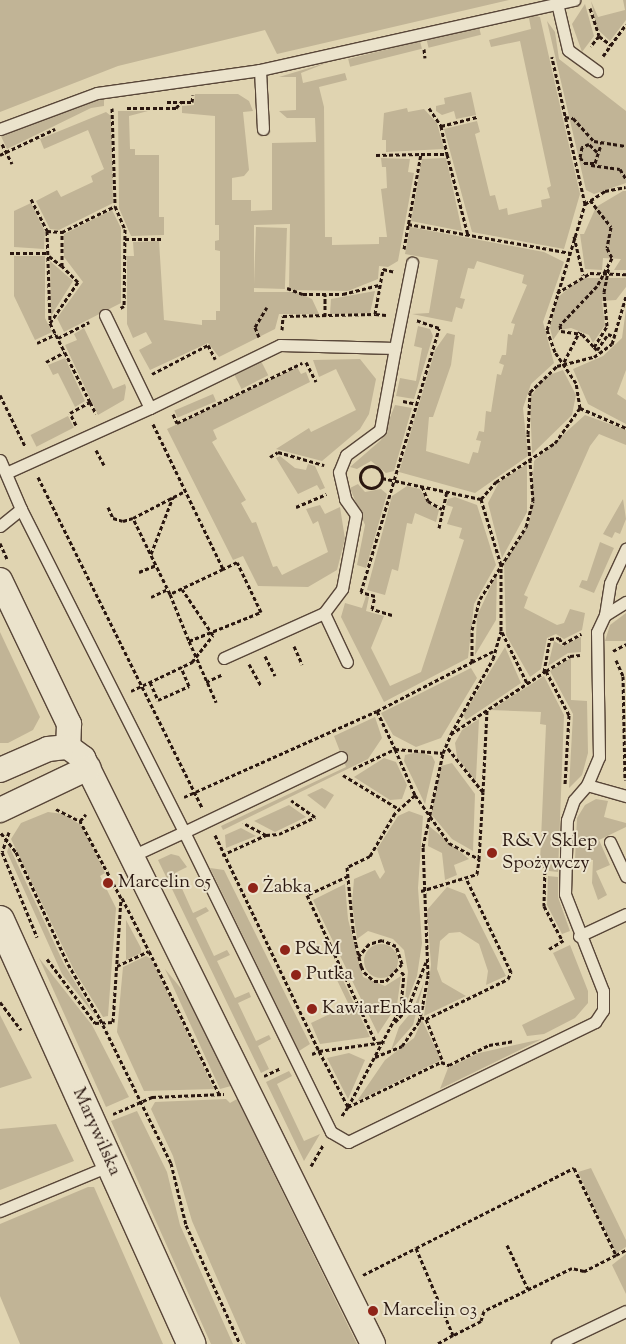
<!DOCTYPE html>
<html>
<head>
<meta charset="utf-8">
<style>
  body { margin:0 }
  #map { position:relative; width:626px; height:1344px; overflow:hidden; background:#e0d4b1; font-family:"Sorts Mill Goudy",serif }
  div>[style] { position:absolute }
  .green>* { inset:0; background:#c1b496; transform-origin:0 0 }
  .round { border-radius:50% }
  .path>* { height:3px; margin-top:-1.5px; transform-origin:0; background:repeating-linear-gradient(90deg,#2a1710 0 4px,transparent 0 6.5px) }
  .path>.ring { margin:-1.5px; padding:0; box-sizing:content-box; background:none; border:3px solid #2a1710; border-radius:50% }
  .roads { filter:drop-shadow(1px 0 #584638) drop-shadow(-1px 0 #584638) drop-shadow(0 1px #584638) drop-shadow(0 -1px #584638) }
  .lane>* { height:11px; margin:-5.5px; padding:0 5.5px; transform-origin:5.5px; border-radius:5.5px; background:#ebe3cc }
  .street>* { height:24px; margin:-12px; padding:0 12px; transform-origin:12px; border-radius:12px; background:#ebe3cc }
  .secondary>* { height:28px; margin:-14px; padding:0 14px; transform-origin:14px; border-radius:14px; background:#ebe3cc }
  .path-bridge>* { height:3px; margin-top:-1.5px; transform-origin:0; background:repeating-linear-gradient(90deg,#2a1710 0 4px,transparent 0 6.5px) }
  .dots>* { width:14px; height:14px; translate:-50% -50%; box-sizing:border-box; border:2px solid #ebe3cc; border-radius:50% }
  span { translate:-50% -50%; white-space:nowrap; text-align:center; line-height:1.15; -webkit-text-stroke:4px #ebe3cc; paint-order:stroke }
  .poi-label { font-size:19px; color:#2a1710 }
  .left { translate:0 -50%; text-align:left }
  .street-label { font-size:19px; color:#2a1710 }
</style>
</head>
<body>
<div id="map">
  <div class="green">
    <i style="clip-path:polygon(0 0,509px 0,277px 54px,265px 30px,118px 66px,0 112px)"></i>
    <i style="clip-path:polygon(623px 0,626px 0,626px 20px,610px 41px,597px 29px,591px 1px,598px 17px,625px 10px)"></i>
    <i style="clip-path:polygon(585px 4px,594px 36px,582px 52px,572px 24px)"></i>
    <i style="clip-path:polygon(530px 15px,540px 17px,580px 194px,564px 249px,472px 232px,444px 129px,477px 121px,480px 132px,475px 134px,490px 196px,495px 195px,499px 210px,507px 208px,508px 215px,542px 207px,541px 200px,550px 198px,547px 188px,551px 186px,520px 41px,491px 47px,489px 40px,531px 29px,529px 18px,497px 24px)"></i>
    <i style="clip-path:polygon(547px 21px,555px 32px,559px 59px,626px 111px,626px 183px,594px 194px,586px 190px)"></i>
    <i style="left:479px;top:27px;width:8px;height:54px;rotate:76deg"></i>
    <i style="left:420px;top:41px;width:8px;height:74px;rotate:76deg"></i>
    <i style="clip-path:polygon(329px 62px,301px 73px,303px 83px,345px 73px,347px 80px,319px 87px,324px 107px,325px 237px,332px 237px,332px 245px,379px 244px,379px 237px,387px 237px,381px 189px,387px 188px,386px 167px,382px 167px,381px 158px,410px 159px,408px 172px,414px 173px,398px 261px,388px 267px,379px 266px,378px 279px,348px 291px,289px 290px,290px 224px,254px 225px,254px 292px,297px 292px,312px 299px,319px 314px,279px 314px,275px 329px,219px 357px,208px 343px,150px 370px,139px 350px,152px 343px,146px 332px,133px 338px,127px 324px,127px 256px,134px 256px,133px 242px,159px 241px,164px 320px,202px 325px,202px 320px,216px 320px,216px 311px,220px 311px,220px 251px,215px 250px,215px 241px,219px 240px,219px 225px,215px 225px,215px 116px,182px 113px,182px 106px,194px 105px,195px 94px,238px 94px,249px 101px,253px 111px,243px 112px,249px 170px,244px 176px,232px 178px,232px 200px,251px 200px,251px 211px,272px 210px,272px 143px,316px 142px,315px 118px,287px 118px,279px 111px,296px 110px,296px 77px,279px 77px)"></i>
    <i style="clip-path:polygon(471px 92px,476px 115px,456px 119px,454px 111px,442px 115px,436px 111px,436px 106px,445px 104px,444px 98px)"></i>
    <i style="clip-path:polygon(104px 95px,104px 106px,91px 108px,7px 149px,0 134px)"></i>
    <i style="clip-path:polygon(407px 108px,408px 112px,424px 109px,437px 123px,444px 149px,386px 152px,386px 140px,382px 140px,384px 113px)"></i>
    <i style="clip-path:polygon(118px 111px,148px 111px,129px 116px,130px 149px,135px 149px,135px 155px,159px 155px,159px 217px,164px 217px,164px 235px,131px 236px,119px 208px)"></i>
    <i style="clip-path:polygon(106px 112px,111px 116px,113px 203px,59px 230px,50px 229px,36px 201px,57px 190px,61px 197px,93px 182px,91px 176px,104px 169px,88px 130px,44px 149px,40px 139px)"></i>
    <i style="clip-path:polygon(446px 158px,452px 184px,462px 231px,411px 221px,422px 159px)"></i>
    <i style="clip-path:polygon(623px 191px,626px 191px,626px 270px,614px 270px,621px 259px,603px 258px,602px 270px,585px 269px,580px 234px,584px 234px,596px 207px)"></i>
    <i style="clip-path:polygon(31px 203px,45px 232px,44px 249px,14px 247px,14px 211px)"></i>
    <i style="clip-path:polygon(112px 210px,121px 228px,121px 303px,64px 332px,57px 318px,83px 282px,64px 257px,64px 234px)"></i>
    <i style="left:256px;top:227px;width:31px;height:61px;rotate:2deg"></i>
    <i style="clip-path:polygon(410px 227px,544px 252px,564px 262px,543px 322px,554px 363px,531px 384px,523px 408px,528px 456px,475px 493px,399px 472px,435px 350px,447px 333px,455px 335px,451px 365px,433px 417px,429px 417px,426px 451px,469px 464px,473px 452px,478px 453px,481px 441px,476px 440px,479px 431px,484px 432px,486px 411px,491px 412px,497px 374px,501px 375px,504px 365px,499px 363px,502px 355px,506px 355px,508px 334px,512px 335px,515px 324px,511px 323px,527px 285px,522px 283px,524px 275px,477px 261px,474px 269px,468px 268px,460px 298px,465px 299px,462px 309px,456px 307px,452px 322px,412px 314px,429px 313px,438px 260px,405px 254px)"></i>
    <i style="clip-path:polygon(14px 256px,45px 256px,45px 318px,52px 332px,35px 340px,14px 296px)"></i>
    <i style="clip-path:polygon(50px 261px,73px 281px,51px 316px)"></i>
    <i style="clip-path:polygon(581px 278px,626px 278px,626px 287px,616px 300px,602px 301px,605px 325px,593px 343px,589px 335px,571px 328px,560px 330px,553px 340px,550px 328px,557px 298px)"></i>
    <i style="clip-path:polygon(375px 291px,370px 313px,330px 314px,331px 299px)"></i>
    <i style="clip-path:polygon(626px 309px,626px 370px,617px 394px,626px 400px,626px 424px,588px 404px,573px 369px,603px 356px,622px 338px)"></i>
    <i style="clip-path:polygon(418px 326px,430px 329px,433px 336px,414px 399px,396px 396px,400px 378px,416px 381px,422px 348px,414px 346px)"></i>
    <i style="clip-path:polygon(84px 328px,113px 389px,125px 384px,126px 387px,124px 400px,98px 415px,65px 345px,77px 340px,74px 334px)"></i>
    <i style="clip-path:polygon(65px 358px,85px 401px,75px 407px,58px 373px,53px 375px,48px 365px)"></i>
    <i style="clip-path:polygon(360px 359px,376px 379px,369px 414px,360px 429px,322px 461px,276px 449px,309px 428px,311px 432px,356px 410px,336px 369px,319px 377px,313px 360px)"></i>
    <i style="left:261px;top:361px;width:16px;height:30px;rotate:63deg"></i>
    <i style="clip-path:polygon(297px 367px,301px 374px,306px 372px,310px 382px,213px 430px,217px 439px,212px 442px,246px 500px,241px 503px,252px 523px,256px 522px,273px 567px,277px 566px,282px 575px,328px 552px,318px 521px,313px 524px,306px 509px,320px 505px,325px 514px,340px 507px,345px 539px,337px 570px,308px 587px,258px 586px,243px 556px,233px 560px,167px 429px)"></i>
    <i style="clip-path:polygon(563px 370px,576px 395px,572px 415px,532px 454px,530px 398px,544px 377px)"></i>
    <i style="left:213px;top:394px;width:8px;height:42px;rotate:67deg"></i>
    <i style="clip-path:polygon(395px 405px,412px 408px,394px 471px,386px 473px,371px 461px,357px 469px,350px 467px,381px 440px)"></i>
    <i style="clip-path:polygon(585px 415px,626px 430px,626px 445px,599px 434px,590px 446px,524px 595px,528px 597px,524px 608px,557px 625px,564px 623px,570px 609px,585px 613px,582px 630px,564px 639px,556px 634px,547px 638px,541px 669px,530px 677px,506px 635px,504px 563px,530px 521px,534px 461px)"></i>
    <i style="left:68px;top:416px;width:13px;height:42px;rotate:63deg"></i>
    <i style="clip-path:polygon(280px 456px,295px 468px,306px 470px,308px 464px,315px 466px,325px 488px,320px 490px,317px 485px,298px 494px,276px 458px)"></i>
    <i style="clip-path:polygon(527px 464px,527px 512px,502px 558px,488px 503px,499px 482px)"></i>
    <i style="clip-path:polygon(358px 484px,365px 492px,381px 489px,387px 494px,366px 568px,357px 565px,365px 525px,350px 488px)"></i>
    <i style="clip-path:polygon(407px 486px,420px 489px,429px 504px,439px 510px,436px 522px,415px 513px,412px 524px,407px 523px,398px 571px,392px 569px,385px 595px,367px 590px,392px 496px)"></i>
    <i style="clip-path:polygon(455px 497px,477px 505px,496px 565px,474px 604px,468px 658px,384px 702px,341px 617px,345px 603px,362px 608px,366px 596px,369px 597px,366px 611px,384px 616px,371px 648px,390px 686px,421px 672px,464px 540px,459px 538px,462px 528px,447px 524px,453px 507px,446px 505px,448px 499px)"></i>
    <i style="clip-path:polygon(623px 499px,626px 519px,620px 534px,615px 532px,612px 538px,603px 534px)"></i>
    <i style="clip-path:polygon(600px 542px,614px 548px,594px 593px,579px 587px,582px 580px,587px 581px)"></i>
    <i style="clip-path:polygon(497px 573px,496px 620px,475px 655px,477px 616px)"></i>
    <i style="clip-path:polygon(626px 613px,626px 641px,605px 641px,610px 625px)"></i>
    <i style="clip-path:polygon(0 632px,40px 717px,33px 730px,8px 743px,0 743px)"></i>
    <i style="clip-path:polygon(581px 637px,581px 652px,568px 653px,548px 666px,554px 641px,563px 646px)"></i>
    <i style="clip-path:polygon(505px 647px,521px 683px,466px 720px,463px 715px)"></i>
    <i style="clip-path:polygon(571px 658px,571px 700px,587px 701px,588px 753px,582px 775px,569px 788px,573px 714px,550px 671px)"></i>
    <i style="clip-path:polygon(471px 668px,477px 678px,441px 738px,416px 747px,393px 735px,381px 713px)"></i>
    <i style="clip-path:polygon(544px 676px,564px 715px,558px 872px,549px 871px,548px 862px,540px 862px,546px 725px,540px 724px,541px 712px,491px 710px)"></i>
    <i style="clip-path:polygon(375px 717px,382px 738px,368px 759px,223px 830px,221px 826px,346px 767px,334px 736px)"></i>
    <i style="clip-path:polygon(479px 719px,476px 779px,475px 780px,457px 757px,455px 743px,462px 730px)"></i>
    <i style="clip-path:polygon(418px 752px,432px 756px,435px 762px,425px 804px,404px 761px,405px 755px)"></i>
    <i style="clip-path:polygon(384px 758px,396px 762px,407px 785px,402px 799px,390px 800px,354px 777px)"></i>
    <i style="clip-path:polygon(452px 763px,475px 794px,473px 851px,452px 839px,431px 814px,441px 766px)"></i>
    <i style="clip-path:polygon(322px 788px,334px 795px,325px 809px,307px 795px)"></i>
    <i style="clip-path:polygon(596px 799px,608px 801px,604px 817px,626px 823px,626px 827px,599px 840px,610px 865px,596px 871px,607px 895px,598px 900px,592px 883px,593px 860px,575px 859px,577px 818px,585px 805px)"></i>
    <i style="clip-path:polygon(289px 805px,306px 817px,275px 832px,254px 821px)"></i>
    <i style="clip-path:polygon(409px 811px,423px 816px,418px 888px,422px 943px,417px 976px,404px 1009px,408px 972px,404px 950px,393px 939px,368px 931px,357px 939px,352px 903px,354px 879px,375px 870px,380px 879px,385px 872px,377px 849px,398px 816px)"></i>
    <i style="clip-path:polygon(48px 812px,63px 814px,81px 825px,105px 873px,100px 876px,116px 908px,108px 1016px,103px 1017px,74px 970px,11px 839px,21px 823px)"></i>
    <i style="clip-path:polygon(429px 826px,469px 859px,454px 865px,457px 875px,445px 880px,442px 853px,428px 846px)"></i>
    <i style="clip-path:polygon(241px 828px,256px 836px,226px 848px,225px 835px)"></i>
    <i style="clip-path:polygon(9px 846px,64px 964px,96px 1017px,62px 974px,7px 852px)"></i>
    <i style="clip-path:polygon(171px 854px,179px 856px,187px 867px,175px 873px,193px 913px,206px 907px,209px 911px,196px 918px,214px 956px,227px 950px,230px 955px,217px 961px,235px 998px,249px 992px,251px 997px,238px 1003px,256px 1041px,269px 1035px,271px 1039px,258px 1046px,269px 1069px,261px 1073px,158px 860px)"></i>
    <i style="clip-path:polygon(210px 868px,224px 870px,310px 1044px,299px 1051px)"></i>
    <i style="clip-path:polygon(548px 876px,558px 877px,558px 897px,570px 931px,562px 934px,547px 905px)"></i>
    <i style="clip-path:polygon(345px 884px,348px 919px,363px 977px,385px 986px,401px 976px,397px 1005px,378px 1034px,313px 900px)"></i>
    <i style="clip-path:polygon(447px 887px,465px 894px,506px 976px,486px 985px,488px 971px,479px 944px,460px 932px,449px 933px,440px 941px,437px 969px,442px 982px,466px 996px,424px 1016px,431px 965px,427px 910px)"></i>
    <i style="clip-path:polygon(126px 920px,141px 948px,141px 953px,126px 960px)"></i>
    <i class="round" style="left:364px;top:944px;width:34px;height:34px"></i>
    <i style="clip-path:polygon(570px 945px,588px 991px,588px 1003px,575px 1018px,544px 1034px,527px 1036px,522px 1025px,575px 999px,553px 953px)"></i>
    <i style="clip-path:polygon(146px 956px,151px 959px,214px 1089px,144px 1091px,117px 1032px,123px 967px)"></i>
    <i style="clip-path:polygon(39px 958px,92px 1025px,129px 1097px,106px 1107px)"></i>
    <i style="clip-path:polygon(165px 969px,188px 997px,231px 1086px,220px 1089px)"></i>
    <i style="clip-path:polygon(342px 978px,370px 1037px,320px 1044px,311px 1023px,349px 1005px,337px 980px)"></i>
    <i style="clip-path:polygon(424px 982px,413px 1025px,391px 1050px,399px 1027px,413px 1010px)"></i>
    <i style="clip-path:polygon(0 1015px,32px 1078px,0 1088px)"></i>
    <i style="clip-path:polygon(422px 1020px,441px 1060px,357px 1101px,385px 1060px,414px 1038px)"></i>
    <i style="clip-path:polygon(542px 1039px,440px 1089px,448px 1068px,479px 1053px)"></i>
    <i style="clip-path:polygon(349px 1053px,365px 1060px,348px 1099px,327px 1058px)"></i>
    <i style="clip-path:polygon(289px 1071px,292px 1076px,277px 1084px,304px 1141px,320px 1134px,304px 1161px,266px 1082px)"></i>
    <i style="clip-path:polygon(226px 1099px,230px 1103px,237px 1099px,357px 1344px,246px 1344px,192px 1221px,173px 1156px,151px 1109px,155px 1102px)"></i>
    <i style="clip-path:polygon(137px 1111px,167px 1172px,180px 1225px,233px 1344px,211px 1344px,111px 1121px)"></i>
    <i style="clip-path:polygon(56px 1124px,74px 1161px,0 1190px,0 1129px)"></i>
    <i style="clip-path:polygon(591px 1168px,626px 1240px,626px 1247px,616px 1253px,578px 1172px)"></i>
    <i style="clip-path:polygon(88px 1187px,94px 1187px,163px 1344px,20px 1344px,0 1296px,0 1224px)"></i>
    <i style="clip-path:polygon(626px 1254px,626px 1294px,612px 1265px)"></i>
  </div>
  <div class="path">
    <i style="left:590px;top:8px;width:29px;rotate:72deg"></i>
    <i style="left:599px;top:36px;width:13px;rotate:129deg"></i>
    <i style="left:599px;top:36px;width:15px;rotate:37deg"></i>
    <i style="left:424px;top:49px;width:9px;rotate:84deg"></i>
    <i style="left:603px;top:56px;width:39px;rotate:-54deg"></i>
    <i style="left:167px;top:102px;width:14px"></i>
    <i style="left:112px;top:108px;width:98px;rotate:88.2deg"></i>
    <i style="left:127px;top:108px;width:49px"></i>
    <i style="left:176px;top:108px;width:8px;rotate:-50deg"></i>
    <i style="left:181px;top:102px;width:11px"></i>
    <i style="left:192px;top:102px;width:7px;rotate:-82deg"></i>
    <i style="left:429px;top:108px;width:22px;rotate:56deg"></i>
    <i style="left:441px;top:126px;width:29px;rotate:78deg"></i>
    <i style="left:565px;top:117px;width:8px;rotate:7deg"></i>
    <i style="left:573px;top:118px;width:31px;rotate:48deg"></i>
    <i style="left:594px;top:141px;width:32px;rotate:9deg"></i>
    <i style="left:441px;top:126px;width:37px;rotate:-14deg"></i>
    <i style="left:2px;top:144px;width:22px;rotate:63deg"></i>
    <i style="left:597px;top:152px;width:11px;rotate:-135deg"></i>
    <i style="left:589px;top:144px;width:8px;rotate:157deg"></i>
    <i style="left:582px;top:147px;width:10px;rotate:101deg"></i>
    <i style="left:580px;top:157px;width:7px;rotate:56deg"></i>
    <i style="left:584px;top:163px;width:11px"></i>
    <i style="left:595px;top:163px;width:20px;rotate:-72deg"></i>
    <i style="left:0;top:155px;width:61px;rotate:-25.3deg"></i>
    <i style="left:376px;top:155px;width:45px;rotate:-1.3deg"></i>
    <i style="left:591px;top:165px;width:29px;rotate:8deg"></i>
    <i style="left:620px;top:169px;width:12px;rotate:59deg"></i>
    <i style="left:31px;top:199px;width:36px;rotate:63deg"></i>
    <i style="left:47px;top:231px;width:91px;rotate:88.1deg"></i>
    <i style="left:590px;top:200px;width:34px;rotate:52deg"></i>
    <i style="left:611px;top:227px;width:21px;rotate:101deg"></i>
    <i style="left:607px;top:248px;width:11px;rotate:63deg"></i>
    <i style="left:612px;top:258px;width:32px;rotate:118deg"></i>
    <i style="left:597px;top:286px;width:54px;rotate:133.5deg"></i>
    <i style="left:560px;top:325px;width:6px;rotate:81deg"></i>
    <i style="left:561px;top:331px;width:21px;rotate:8deg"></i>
    <i style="left:582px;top:334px;width:18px;rotate:47deg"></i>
    <i style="left:594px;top:347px;width:25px;rotate:-58deg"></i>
    <i style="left:607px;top:326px;width:34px;rotate:-95deg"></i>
    <i style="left:604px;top:292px;width:26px;rotate:-79deg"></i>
    <i style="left:585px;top:204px;width:24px;rotate:-33deg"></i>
    <i style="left:605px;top:191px;width:21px;rotate:-11deg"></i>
    <i style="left:408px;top:224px;width:165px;rotate:10.1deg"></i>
    <i style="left:47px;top:231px;width:15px;rotate:4deg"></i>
    <i style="left:574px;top:236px;width:40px;rotate:77deg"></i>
    <i style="left:125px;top:239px;width:39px"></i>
    <i style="left:404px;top:249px;width:97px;rotate:-79.9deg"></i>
    <i style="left:421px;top:154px;width:26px"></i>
    <i style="left:447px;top:154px;width:84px;rotate:75.5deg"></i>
    <i style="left:10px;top:253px;width:39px"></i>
    <i style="left:49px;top:256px;width:16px;rotate:38deg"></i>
    <i style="left:287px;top:288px;width:17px;rotate:21deg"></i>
    <i style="left:303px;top:294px;width:40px"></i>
    <i style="left:343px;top:294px;width:37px;rotate:-14deg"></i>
    <i style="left:557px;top:293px;width:39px;rotate:-31deg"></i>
    <i style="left:386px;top:315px;width:11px;rotate:-175deg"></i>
    <i style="left:375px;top:314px;width:46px;rotate:-79.9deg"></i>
    <i style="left:383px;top:269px;width:12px;rotate:14deg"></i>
    <i style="left:325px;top:316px;width:22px;rotate:-90deg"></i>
    <i style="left:282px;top:330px;width:14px;rotate:-86deg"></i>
    <i style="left:283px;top:316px;width:92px;rotate:-1.2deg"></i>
    <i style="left:259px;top:337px;width:11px;rotate:-112deg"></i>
    <i style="left:255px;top:327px;width:23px;rotate:-59deg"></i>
    <i style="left:58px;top:338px;width:35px;rotate:-27deg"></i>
    <i style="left:37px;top:343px;width:21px;rotate:-25deg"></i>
    <i style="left:594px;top:347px;width:4px;rotate:45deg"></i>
    <i style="left:597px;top:350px;width:19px;rotate:-55deg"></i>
    <i style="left:608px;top:334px;width:8px;rotate:23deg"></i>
    <i style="left:46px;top:362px;width:21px;rotate:-28deg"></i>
    <i style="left:306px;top:362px;width:22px;rotate:63deg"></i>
    <i style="left:564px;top:362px;width:34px;rotate:-63deg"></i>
    <i style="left:152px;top:374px;width:63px;rotate:-27.4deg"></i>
    <i style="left:208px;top:345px;width:16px;rotate:63deg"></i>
    <i style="left:0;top:395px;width:57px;rotate:63.9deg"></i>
    <i style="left:403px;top:401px;width:14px;rotate:12deg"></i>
    <i style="left:90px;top:402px;width:89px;rotate:-116.9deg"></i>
    <i style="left:50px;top:323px;width:50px;rotate:-55.7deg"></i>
    <i style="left:78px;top:282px;width:23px;rotate:-135deg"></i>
    <i style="left:62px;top:266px;width:34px;rotate:-90deg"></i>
    <i style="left:62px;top:232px;width:59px;rotate:-26.1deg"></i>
    <i style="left:115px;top:206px;width:25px;rotate:67deg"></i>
    <i style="left:125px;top:229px;width:77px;rotate:90.7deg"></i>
    <i style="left:124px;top:306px;width:4px;rotate:153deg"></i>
    <i style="left:580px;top:408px;width:50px;rotate:23.5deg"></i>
    <i style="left:173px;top:414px;width:10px;rotate:66deg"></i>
    <i style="left:177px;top:423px;width:139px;rotate:-25.6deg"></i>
    <i style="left:153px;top:424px;width:161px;rotate:64.2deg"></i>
    <i style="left:223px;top:569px;width:59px;rotate:154.7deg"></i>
    <i style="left:170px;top:594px;width:85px;rotate:-116deg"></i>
    <i style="left:133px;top:518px;width:59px;rotate:-27.4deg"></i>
    <i style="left:76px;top:425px;width:13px;rotate:-117deg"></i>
    <i style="left:70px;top:413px;width:23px;rotate:-29deg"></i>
    <i style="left:90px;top:402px;width:13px;rotate:63deg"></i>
    <i style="left:96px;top:450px;width:17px;rotate:62deg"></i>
    <i style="left:270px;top:457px;width:9px;rotate:-32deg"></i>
    <i style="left:278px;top:452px;width:48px;rotate:15.8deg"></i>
    <i class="ring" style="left:360px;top:466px;width:19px;height:19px"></i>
    <i style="left:38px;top:477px;width:369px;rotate:63.6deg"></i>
    <i style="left:382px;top:478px;width:101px;rotate:12deg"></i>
    <i style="left:422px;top:486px;width:16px;rotate:68deg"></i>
    <i style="left:428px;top:501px;width:16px;rotate:30deg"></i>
    <i style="left:108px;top:507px;width:12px;rotate:66deg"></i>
    <i style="left:113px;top:518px;width:10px;rotate:17deg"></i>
    <i style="left:123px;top:521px;width:10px;rotate:-17deg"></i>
    <i style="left:296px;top:507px;width:33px;rotate:-23deg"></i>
    <i style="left:439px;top:528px;width:38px;rotate:-78deg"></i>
    <i style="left:0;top:543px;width:17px;rotate:66deg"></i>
    <i style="left:151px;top:554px;width:61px;rotate:-68.9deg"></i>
    <i style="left:139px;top:572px;width:18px;rotate:-22deg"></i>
    <i style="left:170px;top:594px;width:51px;rotate:68deg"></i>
    <i style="left:189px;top:641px;width:78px;rotate:-21.9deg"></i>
    <i style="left:261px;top:612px;width:55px;rotate:-115.6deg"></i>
    <i style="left:237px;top:562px;width:16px;rotate:153deg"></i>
    <i style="left:151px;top:597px;width:19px;rotate:-25deg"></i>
    <i style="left:392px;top:615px;width:21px;rotate:-163deg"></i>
    <i style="left:372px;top:609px;width:13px;rotate:-77deg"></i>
    <i style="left:375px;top:596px;width:15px;rotate:-164deg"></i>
    <i style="left:361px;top:592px;width:275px;rotate:-73.5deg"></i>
    <i style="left:439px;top:328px;width:24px;rotate:-161deg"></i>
    <i style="left:502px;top:632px;width:57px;rotate:63.9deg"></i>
    <i style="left:189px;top:641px;width:67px;rotate:66.1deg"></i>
    <i style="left:294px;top:646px;width:20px;rotate:66deg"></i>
    <i style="left:613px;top:651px;width:15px;rotate:-28deg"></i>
    <i style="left:265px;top:656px;width:22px;rotate:63deg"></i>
    <i style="left:616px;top:660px;width:17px;rotate:66deg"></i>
    <i style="left:623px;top:676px;width:104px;rotate:88.9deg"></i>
    <i style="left:472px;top:662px;width:27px;rotate:-27deg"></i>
    <i style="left:249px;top:664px;width:25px;rotate:61deg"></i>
    <i style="left:546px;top:671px;width:28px;rotate:-32deg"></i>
    <i style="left:570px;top:656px;width:10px;rotate:-6deg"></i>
    <i style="left:544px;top:672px;width:34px;rotate:-80deg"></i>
    <i style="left:550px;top:639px;width:9px;rotate:-6deg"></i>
    <i style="left:559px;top:638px;width:7px;rotate:56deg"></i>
    <i style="left:563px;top:644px;width:21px;rotate:-29deg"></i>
    <i style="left:150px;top:682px;width:20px;rotate:66deg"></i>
    <i style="left:158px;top:700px;width:34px;rotate:-24deg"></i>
    <i style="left:189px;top:686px;width:21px;rotate:-113deg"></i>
    <i style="left:206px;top:682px;width:17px;rotate:-25deg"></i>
    <i style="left:131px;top:691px;width:68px;rotate:-25.4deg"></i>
    <i style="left:192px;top:662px;width:34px;rotate:-52deg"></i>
    <i style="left:213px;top:635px;width:55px;rotate:-124deg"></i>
    <i style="left:377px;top:711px;width:42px;rotate:64.7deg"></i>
    <i style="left:395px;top:749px;width:48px;rotate:4.8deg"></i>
    <i style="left:443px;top:753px;width:21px;rotate:-67deg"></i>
    <i style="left:451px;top:734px;width:114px;rotate:-33.6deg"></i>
    <i style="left:546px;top:671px;width:50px;rotate:62.4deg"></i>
    <i style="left:569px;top:715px;width:69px;rotate:93.3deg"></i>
    <i style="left:451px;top:734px;width:86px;rotate:-60.8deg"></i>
    <i style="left:493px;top:659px;width:29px;rotate:-74deg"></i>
    <i style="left:501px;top:631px;width:66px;rotate:-90deg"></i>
    <i style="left:501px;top:565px;width:69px;rotate:-106.9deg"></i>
    <i style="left:481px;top:499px;width:23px;rotate:-49deg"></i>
    <i style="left:496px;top:482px;width:71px;rotate:-33.5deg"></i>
    <i style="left:555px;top:443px;width:43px;rotate:-54.5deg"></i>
    <i style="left:580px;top:408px;width:25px;rotate:-99deg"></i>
    <i style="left:576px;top:383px;width:37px;rotate:-124deg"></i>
    <i style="left:555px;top:352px;width:23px;rotate:-110deg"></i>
    <i style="left:547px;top:330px;width:132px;rotate:-73.2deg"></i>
    <i style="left:585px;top:204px;width:151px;rotate:-102.7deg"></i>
    <i style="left:353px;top:769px;width:47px;rotate:-25.5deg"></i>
    <i style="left:395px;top:749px;width:50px;rotate:66.5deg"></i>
    <i style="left:415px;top:795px;width:27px;rotate:138deg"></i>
    <i style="left:395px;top:813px;width:50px;rotate:120.2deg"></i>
    <i style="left:370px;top:856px;width:25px;rotate:154deg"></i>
    <i style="left:347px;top:867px;width:62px;rotate:84.5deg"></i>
    <i style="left:353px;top:929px;width:15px;rotate:79deg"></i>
    <i style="left:356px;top:944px;width:23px;rotate:77deg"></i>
    <i style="left:361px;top:966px;width:7px;rotate:63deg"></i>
    <i style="left:364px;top:972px;width:13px;rotate:42deg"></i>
    <i style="left:374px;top:981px;width:12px"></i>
    <i style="left:386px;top:981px;width:23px;rotate:-47deg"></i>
    <i style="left:402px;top:964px;width:19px;rotate:-108deg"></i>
    <i style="left:396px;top:946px;width:15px;rotate:-157deg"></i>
    <i style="left:382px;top:940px;width:14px;rotate:163deg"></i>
    <i style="left:369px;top:944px;width:16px;rotate:130deg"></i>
    <i style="left:343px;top:775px;width:66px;rotate:31.3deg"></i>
    <i style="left:483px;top:792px;width:82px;rotate:-87.2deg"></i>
    <i style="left:415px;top:795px;width:59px;rotate:54.7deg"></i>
    <i style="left:449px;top:843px;width:34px;rotate:28deg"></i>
    <i style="left:479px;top:859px;width:67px;rotate:-86.6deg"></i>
    <i style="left:483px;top:792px;width:59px;rotate:-128.8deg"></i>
    <i style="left:184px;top:797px;width:211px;rotate:-24deg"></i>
    <i style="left:377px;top:711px;width:107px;rotate:-27.3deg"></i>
    <i style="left:472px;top:662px;width:32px;rotate:-90deg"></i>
    <i style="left:472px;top:630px;width:32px;rotate:-76deg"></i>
    <i style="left:480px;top:599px;width:85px;rotate:-57.4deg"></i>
    <i style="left:526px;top:527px;width:27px;rotate:-75deg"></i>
    <i style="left:533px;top:501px;width:67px;rotate:-94.3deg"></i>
    <i style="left:528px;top:434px;width:42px;rotate:-87.3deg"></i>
    <i style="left:530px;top:392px;width:37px;rotate:-44deg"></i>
    <i style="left:557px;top:366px;width:38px;rotate:-14deg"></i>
    <i style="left:594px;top:357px;width:22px;rotate:-36deg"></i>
    <i style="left:612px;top:344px;width:50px;rotate:-73.7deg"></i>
    <i style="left:56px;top:809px;width:27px;rotate:27deg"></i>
    <i style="left:9px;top:832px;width:21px;rotate:109deg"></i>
    <i style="left:2px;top:852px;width:92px;rotate:67.6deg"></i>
    <i style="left:1px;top:833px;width:24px;rotate:52deg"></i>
    <i style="left:16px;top:852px;width:123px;rotate:65.1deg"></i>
    <i style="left:68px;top:964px;width:64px;rotate:59.8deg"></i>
    <i style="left:100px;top:1019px;width:161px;rotate:63.8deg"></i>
    <i style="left:171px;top:1163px;width:64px;rotate:76.4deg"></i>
    <i style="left:186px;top:1225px;width:131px;rotate:65.6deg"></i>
    <i style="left:215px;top:835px;width:240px;rotate:64.3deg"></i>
    <i style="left:319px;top:1051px;width:66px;rotate:-7.9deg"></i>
    <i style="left:266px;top:835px;width:13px;rotate:-4deg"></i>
    <i style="left:279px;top:834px;width:40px;rotate:-25deg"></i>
    <i style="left:315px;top:817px;width:29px;rotate:-145deg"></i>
    <i style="left:222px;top:855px;width:48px;rotate:-24.4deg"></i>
    <i style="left:266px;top:835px;width:26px;rotate:-152deg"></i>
    <i style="left:540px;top:864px;width:5px"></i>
    <i style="left:545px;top:864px;width:42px;rotate:91.4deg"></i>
    <i style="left:544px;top:906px;width:38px;rotate:62deg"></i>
    <i style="left:348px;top:876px;width:45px;rotate:155.1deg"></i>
    <i style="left:307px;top:895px;width:163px;rotate:65deg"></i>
    <i style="left:421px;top:891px;width:59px;rotate:-16.9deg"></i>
    <i style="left:477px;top:874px;width:15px;rotate:-82deg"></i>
    <i style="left:122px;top:898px;width:59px;rotate:63deg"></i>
    <i style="left:549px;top:949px;width:17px;rotate:-31deg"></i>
    <i style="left:47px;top:959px;width:80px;rotate:53.1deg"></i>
    <i style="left:95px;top:1023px;width:18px;rotate:-3deg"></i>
    <i style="left:113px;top:1022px;width:124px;rotate:-86.3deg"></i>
    <i style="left:121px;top:898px;width:87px;rotate:-118deg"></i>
    <i style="left:80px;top:821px;width:9px;rotate:-49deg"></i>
    <i style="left:117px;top:966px;width:35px;rotate:-25deg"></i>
    <i style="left:149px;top:951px;width:159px;rotate:63.9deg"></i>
    <i style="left:0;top:1002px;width:35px;rotate:53deg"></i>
    <i style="left:420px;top:1017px;width:6px;rotate:18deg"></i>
    <i style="left:426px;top:1019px;width:91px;rotate:-26deg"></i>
    <i style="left:508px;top:979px;width:8px;rotate:-67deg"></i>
    <i style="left:511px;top:972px;width:104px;rotate:-115.6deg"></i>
    <i style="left:426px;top:1019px;width:46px;rotate:68.4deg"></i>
    <i style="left:395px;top:1022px;width:19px;rotate:-47deg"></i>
    <i style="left:408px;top:1008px;width:49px;rotate:-68.6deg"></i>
    <i style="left:312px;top:1054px;width:8px;rotate:-23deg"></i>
    <i style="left:319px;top:1051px;width:63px;rotate:62.6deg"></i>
    <i style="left:348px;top:1107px;width:12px;rotate:125deg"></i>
    <i style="left:375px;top:1057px;width:29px;rotate:-22deg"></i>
    <i style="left:402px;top:1046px;width:29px;rotate:-55deg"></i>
    <i style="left:419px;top:1022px;width:18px;rotate:-77deg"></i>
    <i style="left:423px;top:1004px;width:29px;rotate:-80deg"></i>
    <i style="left:428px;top:975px;width:128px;rotate:-92.2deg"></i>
    <i style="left:423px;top:847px;width:96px;rotate:-78deg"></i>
    <i style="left:264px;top:1076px;width:19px;rotate:-25deg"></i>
    <i style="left:348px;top:1107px;width:103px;rotate:-25.8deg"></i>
    <i style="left:441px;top:1062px;width:9px;rotate:21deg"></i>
    <i style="left:449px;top:1065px;width:45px;rotate:-26.6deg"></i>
    <i style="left:489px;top:1045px;width:25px;rotate:-9deg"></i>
    <i style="left:348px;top:1107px;width:113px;rotate:-62.1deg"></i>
    <i style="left:401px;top:1007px;width:32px;rotate:-85deg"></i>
    <i style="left:404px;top:975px;width:6px;rotate:-129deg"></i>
    <i style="left:113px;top:1114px;width:43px;rotate:-23.6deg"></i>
    <i style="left:152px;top:1097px;width:72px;rotate:-2.4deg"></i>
    <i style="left:311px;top:1166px;width:24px;rotate:-60deg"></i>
    <i style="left:507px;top:1245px;width:49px;rotate:64.5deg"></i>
    <i style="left:416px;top:1248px;width:177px;rotate:-26.9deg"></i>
    <i style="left:574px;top:1168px;width:97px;rotate:64.2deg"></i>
    <i style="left:616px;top:1255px;width:36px;rotate:153deg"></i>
    <i style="left:584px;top:1271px;width:12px;rotate:-166deg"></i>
    <i style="left:572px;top:1268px;width:98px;rotate:154deg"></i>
    <i style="left:484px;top:1311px;width:10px;rotate:107deg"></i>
    <i style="left:481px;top:1321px;width:31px;rotate:153deg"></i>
    <i style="left:616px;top:1255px;width:11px;rotate:-27deg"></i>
    <i style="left:363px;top:1275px;width:59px;rotate:-27deg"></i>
    <i style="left:416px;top:1248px;width:95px;rotate:67deg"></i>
    <i style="left:453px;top:1335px;width:18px;rotate:151deg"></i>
  </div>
  <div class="roads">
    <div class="lane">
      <i style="left:557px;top:3px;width:48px;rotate:76.8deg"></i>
      <i style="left:568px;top:50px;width:36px;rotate:36deg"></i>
      <i style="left:260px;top:70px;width:59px;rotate:87.1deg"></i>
      <i style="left:0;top:129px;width:103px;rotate:-20.4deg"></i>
      <i style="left:97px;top:93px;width:165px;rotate:-8deg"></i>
      <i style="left:260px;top:70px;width:322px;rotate:-12.6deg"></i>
      <i style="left:105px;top:315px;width:103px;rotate:64.2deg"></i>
      <i style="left:150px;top:408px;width:144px;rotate:-25.9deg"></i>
      <i style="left:280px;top:345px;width:115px;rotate:1.5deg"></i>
      <i style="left:395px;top:348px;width:83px;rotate:100.4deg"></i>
      <i style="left:380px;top:430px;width:42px;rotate:143.7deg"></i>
      <i style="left:346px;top:455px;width:18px;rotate:112deg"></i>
      <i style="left:339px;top:472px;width:28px;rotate:77deg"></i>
      <i style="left:345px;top:499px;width:19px;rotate:55deg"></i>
      <i style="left:356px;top:515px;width:75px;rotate:100.7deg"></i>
      <i style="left:342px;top:589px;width:30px;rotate:127deg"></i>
      <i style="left:324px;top:613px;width:110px;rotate:155.8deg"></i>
      <i style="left:395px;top:348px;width:87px;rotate:-78.7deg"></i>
      <i style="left:0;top:460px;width:53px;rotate:66.8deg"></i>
      <i style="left:21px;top:509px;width:27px;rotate:141deg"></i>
      <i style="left:6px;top:473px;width:158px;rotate:-24.3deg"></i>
      <i style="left:21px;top:509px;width:362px;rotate:63.2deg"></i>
      <i style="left:184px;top:832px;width:174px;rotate:-25.5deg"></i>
      <i style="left:324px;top:613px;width:54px;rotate:64.9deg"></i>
      <i style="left:605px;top:615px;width:32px;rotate:-81deg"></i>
      <i style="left:610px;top:583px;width:38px;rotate:-65deg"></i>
      <i style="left:587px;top:785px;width:30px;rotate:-67deg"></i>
      <i style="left:599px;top:757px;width:125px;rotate:-90.9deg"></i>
      <i style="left:597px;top:632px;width:19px;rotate:-65deg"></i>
      <i style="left:605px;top:615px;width:25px;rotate:-32deg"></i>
      <i style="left:610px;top:842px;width:38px;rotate:65deg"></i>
      <i style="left:132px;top:856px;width:57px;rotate:-24.8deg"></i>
      <i style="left:184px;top:832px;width:334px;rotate:63.9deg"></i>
      <i style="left:331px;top:1132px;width:20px;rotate:30deg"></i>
      <i style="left:348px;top:1142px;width:275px;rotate:-25.9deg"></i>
      <i style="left:595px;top:1022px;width:14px;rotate:-56deg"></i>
      <i style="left:603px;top:1010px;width:19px;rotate:-90deg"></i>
      <i style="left:603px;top:991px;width:104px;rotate:-111.4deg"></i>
      <i style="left:565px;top:894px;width:74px;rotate:-88.5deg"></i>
      <i style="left:567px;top:820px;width:21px;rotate:-71deg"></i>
      <i style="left:574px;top:800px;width:20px;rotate:-49deg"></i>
      <i style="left:587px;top:785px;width:41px;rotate:15.8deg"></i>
      <i style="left:579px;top:936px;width:52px;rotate:-25.1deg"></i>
      <i style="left:0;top:1211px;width:120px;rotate:-22.5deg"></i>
      <i style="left:557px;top:1344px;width:76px;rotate:-25.6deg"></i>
    </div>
    <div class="street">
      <i style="left:0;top:580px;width:160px;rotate:64.4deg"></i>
      <i style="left:69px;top:724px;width:23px;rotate:92deg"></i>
      <i style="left:0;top:770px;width:52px;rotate:-23.6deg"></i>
      <i style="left:48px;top:749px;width:20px;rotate:-6deg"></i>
      <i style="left:68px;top:747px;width:19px;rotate:36deg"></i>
      <i style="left:83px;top:758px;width:654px;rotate:63.67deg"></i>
      <i style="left:0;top:810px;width:98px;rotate:-25.5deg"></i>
    </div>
    <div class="secondary">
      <i style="left:0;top:920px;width:465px;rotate:65.7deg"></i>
    </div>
  </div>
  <div class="path-bridge">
    <i style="left:590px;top:273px;width:36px;rotate:2deg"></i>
  </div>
  <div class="dots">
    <i style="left:492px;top:853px;background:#8f2418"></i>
    <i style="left:108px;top:883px;background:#8f2418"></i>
    <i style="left:253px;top:888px;background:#8f2418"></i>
    <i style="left:285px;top:950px;background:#8f2418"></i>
    <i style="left:296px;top:975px;background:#8f2418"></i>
    <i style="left:312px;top:1009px;background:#8f2418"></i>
    <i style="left:373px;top:1311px;background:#8f2418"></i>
  </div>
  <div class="poi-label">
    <span class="left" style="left:502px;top:853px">R&amp;V Sklep<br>Spożywczy</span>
    <span class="left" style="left:118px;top:883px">Marcelin 05</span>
    <span class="left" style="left:263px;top:888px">Żabka</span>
    <span class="left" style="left:295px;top:950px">P&amp;M</span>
    <span class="left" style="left:306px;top:975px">Putka</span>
    <span class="left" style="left:322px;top:1009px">KawiarEnka</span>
    <span class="left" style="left:383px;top:1311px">Marcelin 03</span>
  </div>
  <div class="street-label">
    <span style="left:96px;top:1132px;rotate:66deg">Marywilska</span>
  </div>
</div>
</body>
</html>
